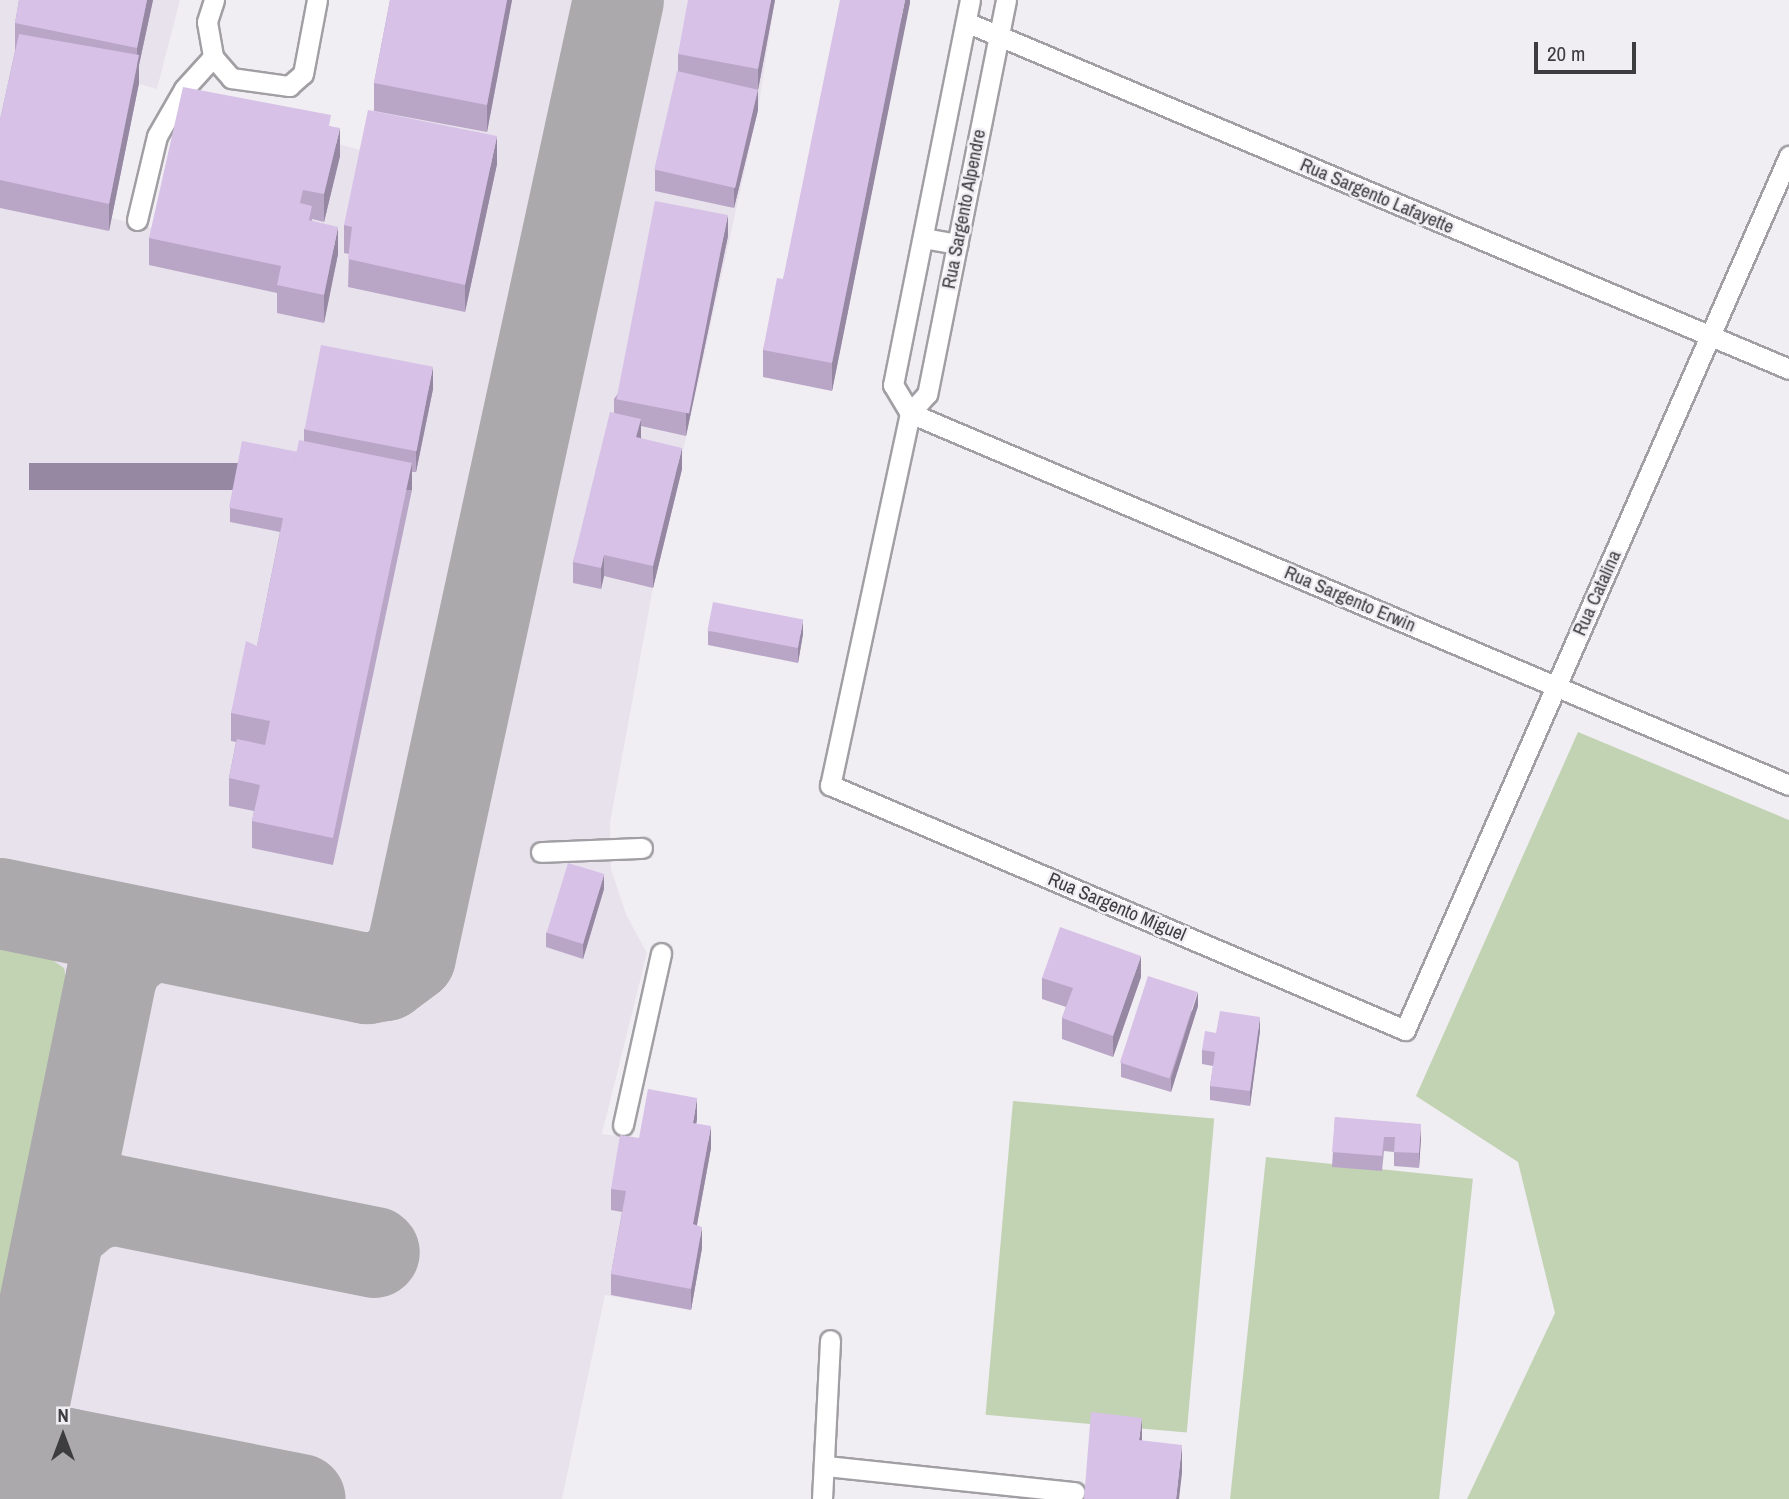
<!DOCTYPE html>
<html>
<head>
<meta charset="utf-8">
<style>
  body { margin:0 }
  #map { position:relative; width:1789px; height:1499px; overflow:hidden; background:#f1eef3; font-family:"Archivo Narrow",sans-serif }
  div>[style] { position:absolute }
  .built>* { inset:0; background:#e8e2ed }
  .green>* { inset:0; background:#c2d3b4; transform-origin:0 0 }
  .taxiway>* { height:91px; margin:-45.5px; padding:0 45.5px; transform-origin:45.5px; border-radius:45.5px; background:#aba9ac }
  .roads { filter:drop-shadow(2px 0 #a19fa3) drop-shadow(-2px 0 #a19fa3) drop-shadow(0 2px #a19fa3) drop-shadow(0 -2px #a19fa3) }
  .lane>* { height:19px; margin:-9.5px; padding:0 9.5px; transform-origin:9.5px; border-radius:9.5px; background:#fff }
  .wall>* { inset:0; background:#b9a6c7 }
  .shaded-wall>* { inset:0; background:#9687a2; transform-origin:0 0 }
  .building>* { inset:0; background:#d7c1e7; transform-origin:0 0 }
  span { translate:-50% -50%; white-space:nowrap; text-align:center; line-height:1.15; -webkit-text-stroke:5px #f1eef3; paint-order:stroke }
  .street-label { font-size:19px; color:#3d3c3e }
  .north { position:absolute; left:28px; top:1401px; width:70px; height:70px; -webkit-text-stroke:5px #f1eef3; paint-order:stroke; rotate:0deg; font-size:19px; font-weight:700; line-height:28px; text-align:center; color:#3d3c3e }
  .north::after { content:''; display:block; margin:auto; width:24px; height:32px; background:#3d3c3e; clip-path:polygon(50% 0,100% 100%,50% 72%,0 100%) }
  .scale { position:absolute; left:1534px; top:42px; width:102px; height:32px; box-sizing:border-box; border:4px solid #3d3c3e; border-top:0; padding-left:9px; font-size:21px; line-height:24px; white-space:nowrap; color:#3d3c3e; -webkit-text-stroke:5px #f1eef3; paint-order:stroke }
</style>
</head>
<body>
<div id="map">
  <div class="built">
    <i style="clip-path:polygon(0 0,180px 0,157px 89px,139px 84px,112px 218px,157px 229px,331px 142px,365px 151px,396px 0,775px 0,758px 110px,653px 588px,610px 823px,611px 869px,626px 914px,647px 953px,602px 1134px,643px 1139px,697px 1119px,693px 1144px,711px 1148px,693px 1245px,702px 1248px,691px 1310px,605px 1295px,562px 1499px,0 1499px)"></i>
  </div>
  <div class="green">
    <i style="clip-path:polygon(1578px 732px,1789px 820px,1789px 1499px,1467px 1499px,1555px 1313px,1518px 1162px,1416px 1096px)"></i>
    <i style="clip-path:polygon(0 942px,38px 950px,64px 968px,73px 1014px,0 1370px)"></i>
    <i style="left:1013px;top:1101px;width:202px;height:315px;rotate:5deg"></i>
    <i style="left:1266px;top:1157px;width:208px;height:344px;rotate:6deg"></i>
  </div>
  <div class="taxiway">
    <i style="left:0;top:903px;width:374px;rotate:11.6deg"></i>
    <i style="left:366px;top:978px;width:19px;rotate:-9deg"></i>
    <i style="left:385px;top:975px;width:31px;rotate:-37deg"></i>
    <i style="left:410px;top:956px;width:978px;rotate:-77.73deg"></i>
    <i style="left:61px;top:1229px;width:34px;rotate:-40deg"></i>
    <i style="left:87px;top:1207px;width:25px;rotate:-18deg"></i>
    <i style="left:111px;top:1199px;width:268px;rotate:11.4deg"></i>
    <i style="left:7px;top:1482px;width:38px;rotate:-41deg"></i>
    <i style="left:36px;top:1457px;width:30px;rotate:-8deg"></i>
    <i style="left:66px;top:1453px;width:238px;rotate:11.1deg"></i>
    <i style="left:4px;top:1499px;width:534px;rotate:-78.44deg"></i>
    <i style="left:111px;top:976px;width:21px;rotate:-67deg"></i>
    <i style="left:119px;top:957px;width:38px;rotate:-37deg"></i>
  </div>
  <div class="roads">
    <div class="lane">
      <i style="left:214px;top:0;width:23px;rotate:108deg"></i>
      <i style="left:207px;top:22px;width:36px;rotate:80deg"></i>
      <i style="left:213px;top:57px;width:28px;rotate:49deg"></i>
      <i style="left:231px;top:78px;width:59px;rotate:7.9deg"></i>
      <i style="left:289px;top:86px;width:18px;rotate:-41deg"></i>
      <i style="left:303px;top:74px;width:75px;rotate:-79.3deg"></i>
      <i style="left:1006px;top:0;width:402px;rotate:101.3deg"></i>
      <i style="left:927px;top:394px;width:25px;rotate:132deg"></i>
      <i style="left:910px;top:413px;width:381px;rotate:102.1deg"></i>
      <i style="left:830px;top:785px;width:625px;rotate:23.08deg"></i>
      <i style="left:1405px;top:1030px;width:955px;rotate:-66.28deg"></i>
      <i style="left:966px;top:22px;width:893px;rotate:22.86deg"></i>
      <i style="left:137px;top:220px;width:86px;rotate:-76.6deg"></i>
      <i style="left:157px;top:136px;width:54px;rotate:-60.1deg"></i>
      <i style="left:184px;top:89px;width:43px;rotate:-47.8deg"></i>
      <i style="left:923px;top:238px;width:35px;rotate:10deg"></i>
      <i style="left:910px;top:413px;width:954px;rotate:22.94deg"></i>
      <i style="left:910px;top:413px;width:33px;rotate:-121deg"></i>
      <i style="left:893px;top:385px;width:393px;rotate:-78.7deg"></i>
      <i style="left:541px;top:852px;width:101px;rotate:-2.3deg"></i>
      <i style="left:623px;top:1125px;width:176px;rotate:-77.5deg"></i>
      <i style="left:826px;top:1466px;width:250px;rotate:6deg"></i>
      <i style="left:822px;top:1499px;width:159px;rotate:-87.1deg"></i>
    </div>
  </div>
  <div class="wall">
    <i style="clip-path:polygon(19px 0,153px 0,139px 65px,139px 83px,109px 231px,0 208px,0 120px,15px 51px,15px 23px)"></i>
    <i style="clip-path:polygon(390px 0,512px 0,487px 132px,374px 111px,374px 83px)"></i>
    <i style="clip-path:polygon(775px 0,758px 90px,758px 110px,734px 208px,655px 191px,655px 170px,678px 71px,678px 54px)"></i>
    <i style="clip-path:polygon(910px 0,832px 391px,763px 377px,763px 350px,783px 279px)"></i>
    <i style="clip-path:polygon(331px 126px,340px 156px,324px 222px,312px 219px,312px 221px,338px 254px,324px 323px,277px 313px,277px 293px,149px 265px,149px 238px)"></i>
    <i style="clip-path:polygon(497px 164px,465px 312px,348px 287px,349px 254px,344px 253px,344px 225px)"></i>
    <i style="clip-path:polygon(728px 236px,686px 436px,641px 426px,641px 438px,682px 469px,653px 588px,604px 576px,601px 589px,573px 583px,573px 562px,614px 413px,614px 399px)"></i>
    <i style="clip-path:polygon(433px 389px,416px 472px,412px 472px,412px 490px,333px 865px,252px 848px,252px 821px,254px 811px,229px 806px,229px 778px,236px 742px,231px 741px,231px 713px,257px 646px,280px 532px,230px 522px,230px 508px,297px 452px,304px 441px,304px 429px)"></i>
    <i style="clip-path:polygon(708px 631px,803px 634px,798px 663px,708px 645px)"></i>
    <i style="clip-path:polygon(604px 889px,583px 959px,546px 947px,546px 933px)"></i>
    <i style="clip-path:polygon(1141px 977px,1113px 1057px,1062px 1039px,1062px 1018px,1066px 1007px,1042px 999px,1042px 978px)"></i>
    <i style="clip-path:polygon(1198px 1006px,1171px 1092px,1121px 1077px,1121px 1063px)"></i>
    <i style="clip-path:polygon(1260px 1031px,1250px 1106px,1210px 1100px,1210px 1086px,1213px 1066px,1202px 1064px,1202px 1050px,1216px 1033px)"></i>
    <i style="clip-path:polygon(1335px 1117px,1421px 1138px,1419px 1168px,1394px 1166px,1394px 1152px,1384px 1151px,1382px 1171px,1332px 1167px)"></i>
    <i style="clip-path:polygon(697px 1119px,696px 1124px,711px 1148px,697px 1225px,702px 1248px,691px 1310px,611px 1295px,611px 1274px,622px 1212px,611px 1210px,611px 1189px,639px 1138px)"></i>
  </div>
  <div class="shaded-wall">
    <i style="clip-path:polygon(147px 0,153px 0,139px 65px,139px 83px,109px 231px,109px 204px,137px 66px,137px 48px)"></i>
    <i style="clip-path:polygon(507px 0,512px 0,487px 132px,487px 105px)"></i>
    <i style="clip-path:polygon(771px 0,775px 0,758px 90px,758px 110px,734px 208px,734px 187px,758px 89px,758px 69px)"></i>
    <i style="clip-path:polygon(905px 0,910px 0,910px 3px,832px 391px,832px 363px)"></i>
    <i style="clip-path:polygon(340px 128px,340px 156px,324px 222px,324px 194px)"></i>
    <i style="clip-path:polygon(497px 136px,497px 164px,465px 312px,465px 285px)"></i>
    <i style="clip-path:polygon(728px 215px,728px 236px,686px 436px,686px 414px)"></i>
    <i style="clip-path:polygon(338px 227px,338px 254px,324px 323px,324px 295px)"></i>
    <i style="clip-path:polygon(433px 367px,433px 389px,416px 472px,416px 451px)"></i>
    <i style="clip-path:polygon(641px 419px,641px 441px,636px 437px)"></i>
    <i style="clip-path:polygon(682px 448px,682px 469px,653px 588px,653px 566px)"></i>
    <i style="left:412px;top:463px;width:27px;height:383px;rotate:90deg"></i>
    <i style="clip-path:polygon(604px 555px,604px 576px,601px 589px,601px 568px)"></i>
    <i style="clip-path:polygon(803px 620px,803px 634px,798px 663px,798px 648px)"></i>
    <i style="clip-path:polygon(604px 874px,604px 889px,583px 959px,583px 944px)"></i>
    <i style="clip-path:polygon(1141px 956px,1141px 977px,1113px 1057px,1113px 1036px)"></i>
    <i style="clip-path:polygon(1198px 992px,1198px 1006px,1171px 1092px,1171px 1078px)"></i>
    <i style="clip-path:polygon(1260px 1017px,1260px 1031px,1250px 1106px,1250px 1091px)"></i>
    <i style="clip-path:polygon(697px 1098px,697px 1119px,693px 1144px,693px 1123px)"></i>
    <i style="clip-path:polygon(1421px 1124px,1421px 1138px,1419px 1168px,1419px 1153px)"></i>
    <i style="clip-path:polygon(711px 1126px,711px 1148px,693px 1246px,693px 1224px)"></i>
    <i style="clip-path:polygon(702px 1227px,702px 1248px,691px 1310px,691px 1289px)"></i>
    <i style="clip-path:polygon(1142px 1418px,1142px 1446px,1139px 1440px)"></i>
    <i style="clip-path:polygon(1182px 1445px,1182px 1473px,1179px 1499px,1176px 1499px)"></i>
  </div>
  <div class="building">
    <i style="clip-path:polygon(19px 0,147px 0,137px 48px,15px 23px)"></i>
    <i style="clip-path:polygon(390px 0,507px 0,487px 105px,374px 83px)"></i>
    <i style="clip-path:polygon(688px 0,771px 0,758px 69px,678px 54px)"></i>
    <i style="clip-path:polygon(840px 0,905px 0,832px 363px,763px 350px,777px 278px,783px 279px)"></i>
    <i style="clip-path:polygon(19px 34px,139px 55px,109px 204px,0 180px,0 120px)"></i>
    <i style="left:677px;top:71px;width:83px;height:101px;rotate:13deg"></i>
    <i style="clip-path:polygon(183px 87px,331px 115px,329px 126px,340px 128px,324px 194px,303px 190px,300px 203px,312px 206px,309px 220px,338px 227px,324px 295px,277px 285px,281px 266px,149px 238px)"></i>
    <i style="clip-path:polygon(368px 110px,497px 136px,465px 285px,348px 259px,352px 227px,344px 225px)"></i>
    <i style="left:655px;top:201px;width:74px;height:202px;rotate:11deg"></i>
    <i style="left:321px;top:345px;width:114px;height:86px;rotate:11deg"></i>
    <i style="clip-path:polygon(610px 412px,641px 419px,636px 437px,682px 448px,653px 566px,604px 555px,601px 568px,573px 562px)"></i>
    <i style="clip-path:polygon(299px 440px,412px 463px,333px 838px,252px 821px,260px 785px,229px 778px,237px 739px,265px 745px,270px 721px,231px 713px,246px 641px,257px 646px)"></i>
    <i style="left:242px;top:441px;width:56px;height:68px;rotate:11deg"></i>
    <i style="left:713px;top:602px;width:92px;height:29px;rotate:11deg"></i>
    <i style="left:568px;top:863px;width:38px;height:73px;rotate:17deg"></i>
    <i style="clip-path:polygon(1060px 927px,1141px 956px,1113px 1036px,1062px 1018px,1073px 988px,1042px 978px)"></i>
    <i style="left:1148px;top:976px;width:52px;height:91px;rotate:18deg"></i>
    <i style="clip-path:polygon(1220px 1011px,1260px 1017px,1250px 1091px,1210px 1086px,1215px 1052px,1202px 1050px,1205px 1031px,1216px 1033px)"></i>
    <i style="clip-path:polygon(648px 1089px,697px 1098px,693px 1123px,711px 1126px,693px 1224px,702px 1227px,691px 1289px,611px 1274px,626px 1191px,611px 1189px,620px 1135px,639px 1138px)"></i>
    <i style="clip-path:polygon(1335px 1117px,1421px 1124px,1419px 1153px,1394px 1152px,1395px 1137px,1384px 1137px,1382px 1156px,1332px 1152px)"></i>
    <i style="clip-path:polygon(1091px 1412px,1142px 1418px,1139px 1440px,1182px 1445px,1176px 1499px,1084px 1499px)"></i>
  </div>
  <div class="street-label">
    <span style="left:1377px;top:196px;rotate:23deg">Rua Sargento Lafayette</span>
    <span style="left:964px;top:209px;rotate:-79deg">Rua Sargento Alpendre</span>
    <span style="left:1597px;top:593px;rotate:-66deg">Rua Catalina</span>
    <span style="left:1350px;top:599px;rotate:23deg">Rua Sargento Erwin</span>
    <span style="left:1117px;top:907px;rotate:23deg">Rua Sargento Miguel</span>
  </div>
  <div class="north">N</div>
  <div class="scale">20 m</div>
</div>
</body>
</html>
